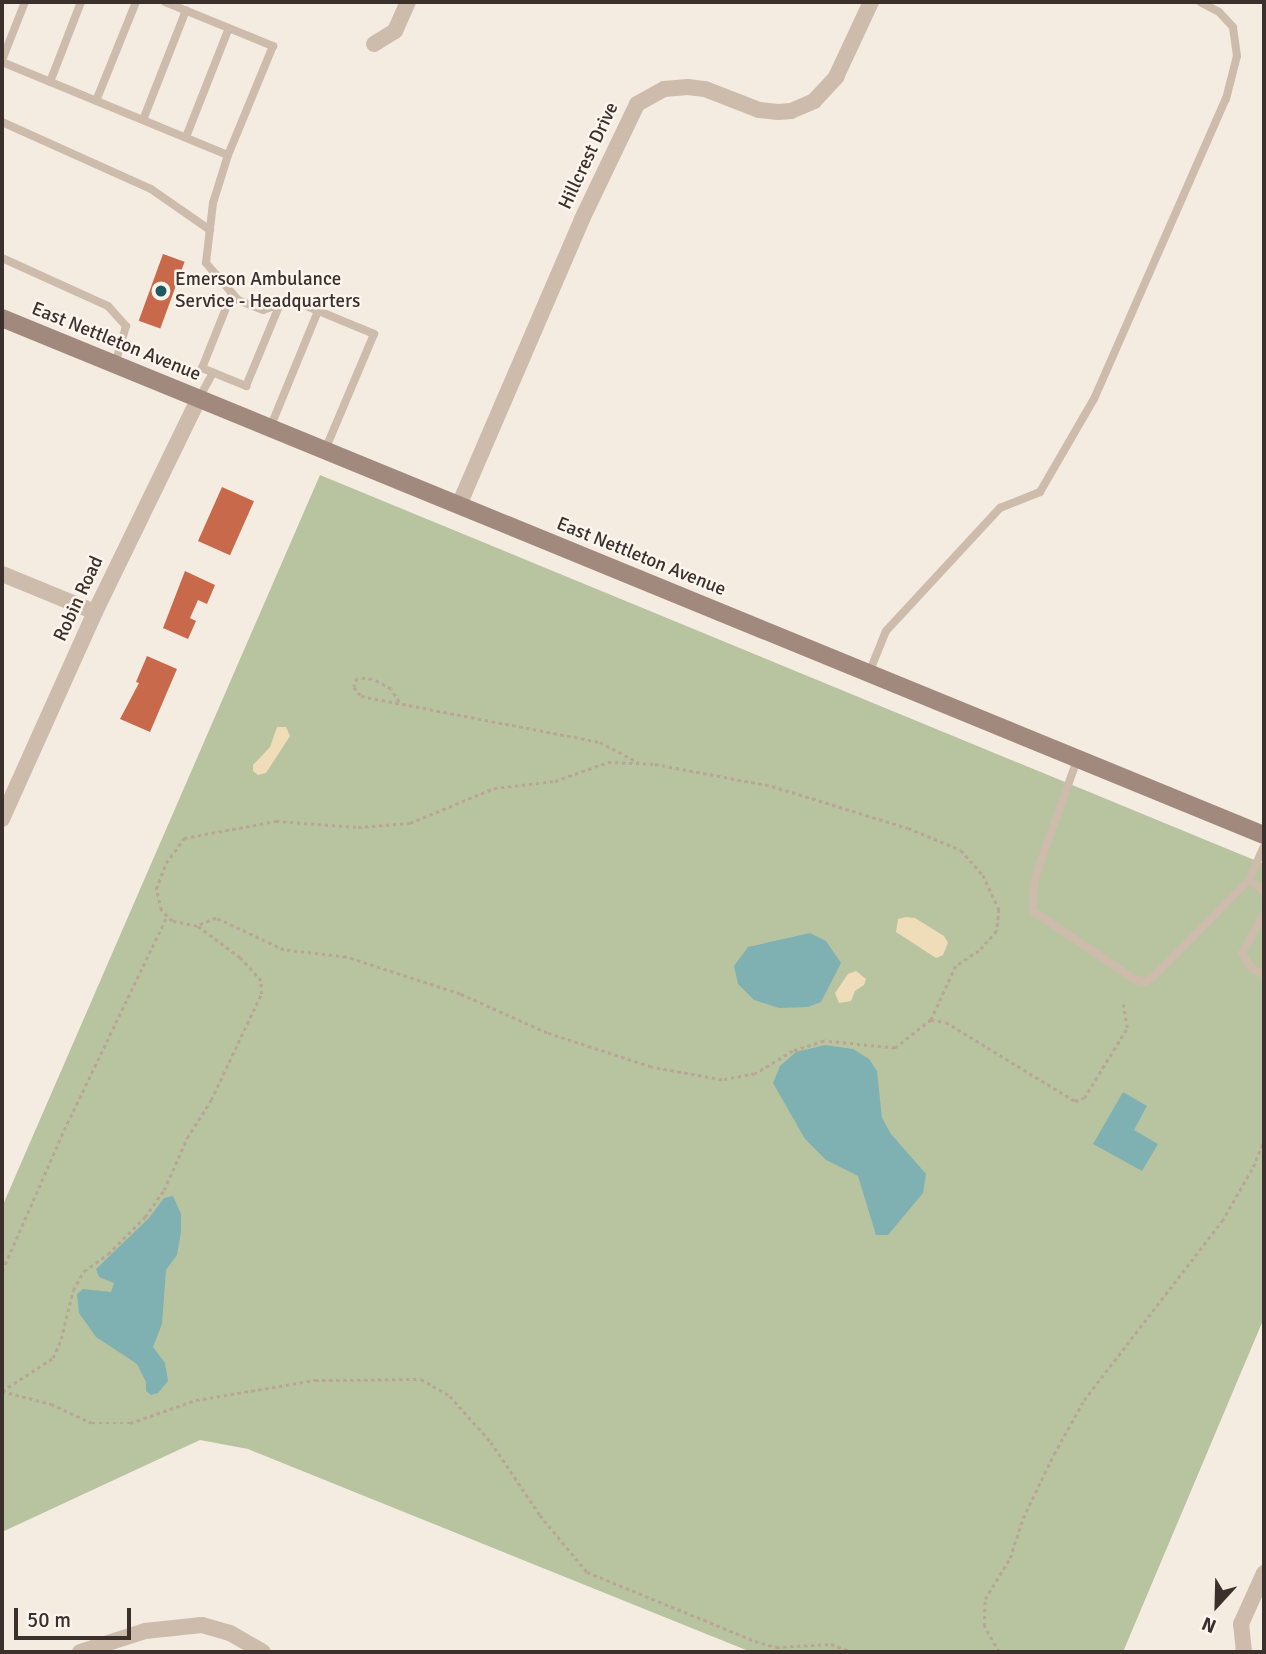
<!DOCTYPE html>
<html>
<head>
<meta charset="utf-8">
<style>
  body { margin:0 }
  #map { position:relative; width:1266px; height:1654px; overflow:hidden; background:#f4ebe1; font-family:Signika,sans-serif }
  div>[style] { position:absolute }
  .green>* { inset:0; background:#b8c4a0 }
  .sand>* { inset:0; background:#efdcb8 }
  .water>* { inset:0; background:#7fb0b2 }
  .building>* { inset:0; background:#c8694b; transform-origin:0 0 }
  .path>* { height:2.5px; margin-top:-1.25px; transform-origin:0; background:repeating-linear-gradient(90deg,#b9a596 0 3.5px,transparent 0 7px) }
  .service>* { height:8px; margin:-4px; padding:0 4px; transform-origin:4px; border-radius:4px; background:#cdbbac }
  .minor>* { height:16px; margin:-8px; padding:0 8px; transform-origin:8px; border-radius:8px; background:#cdbbac }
  .secondary>* { height:18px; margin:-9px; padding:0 9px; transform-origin:9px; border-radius:9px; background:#a18a7d }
  .dots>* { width:19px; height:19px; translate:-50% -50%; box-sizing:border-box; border:4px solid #fbf5ee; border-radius:50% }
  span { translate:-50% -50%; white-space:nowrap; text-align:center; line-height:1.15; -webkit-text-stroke:5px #fbf5ee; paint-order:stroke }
  .street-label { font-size:19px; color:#3b302b }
  .poi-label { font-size:19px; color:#3b302b }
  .left { translate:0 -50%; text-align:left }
  .frame { position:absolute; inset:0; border:4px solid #3b302b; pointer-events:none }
  .north { position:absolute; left:1182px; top:1570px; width:70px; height:70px; -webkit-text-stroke:5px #fbf5ee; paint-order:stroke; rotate:202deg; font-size:19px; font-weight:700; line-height:28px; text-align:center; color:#3b302b }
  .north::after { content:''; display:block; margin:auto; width:24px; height:32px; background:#3b302b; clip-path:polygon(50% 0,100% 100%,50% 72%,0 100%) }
  .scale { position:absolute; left:14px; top:1608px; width:117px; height:32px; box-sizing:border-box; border:4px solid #3b302b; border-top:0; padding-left:9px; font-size:21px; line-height:24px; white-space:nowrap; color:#3b302b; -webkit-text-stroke:5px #fbf5ee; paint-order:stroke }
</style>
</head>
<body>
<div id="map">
  <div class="green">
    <i style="clip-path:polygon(320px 475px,1264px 864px,1264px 1318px,1123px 1652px,751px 1652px,248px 1449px,200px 1440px,2px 1532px,2px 1207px)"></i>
  </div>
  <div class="sand">
    <i style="clip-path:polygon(277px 727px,286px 727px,290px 736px,266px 773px,258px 775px,253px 771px,253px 765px,270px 747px)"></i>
    <i style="clip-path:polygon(906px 917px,915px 918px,944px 936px,948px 943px,943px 955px,936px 958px,896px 932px,898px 919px)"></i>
    <i style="clip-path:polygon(856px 971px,866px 979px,864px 985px,855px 991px,851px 1001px,839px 1003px,835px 993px,848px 974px)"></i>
  </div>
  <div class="water">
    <i style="clip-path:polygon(810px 933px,826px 941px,841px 963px,821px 1002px,808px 1007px,779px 1008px,754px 1000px,738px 984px,734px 966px,748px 947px)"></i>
    <i style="clip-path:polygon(825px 1045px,853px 1049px,869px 1059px,877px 1071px,882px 1118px,891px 1134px,926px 1174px,923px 1193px,888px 1235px,876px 1235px,858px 1176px,826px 1160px,805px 1139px,773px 1083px,780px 1066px,796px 1052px)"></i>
    <i style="clip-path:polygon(1123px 1092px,1147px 1106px,1134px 1130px,1158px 1144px,1142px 1171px,1093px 1144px)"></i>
    <i style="clip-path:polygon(173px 1196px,181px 1214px,181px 1232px,177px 1255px,166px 1270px,162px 1324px,153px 1347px,165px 1363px,168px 1381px,158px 1393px,151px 1395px,146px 1391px,146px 1382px,137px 1364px,96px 1337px,79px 1313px,77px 1294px,83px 1289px,111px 1292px,114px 1283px,99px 1277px,96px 1269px,149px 1218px,164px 1198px)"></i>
  </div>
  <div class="building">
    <i style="left:163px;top:254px;width:23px;height:71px;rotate:20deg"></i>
    <i style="left:222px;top:487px;width:35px;height:59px;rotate:24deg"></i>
    <i style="clip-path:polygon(185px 571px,215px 585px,207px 604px,198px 600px,190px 618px,196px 621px,188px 639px,163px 628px)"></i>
    <i style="clip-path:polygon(147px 656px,177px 669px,150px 732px,120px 719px,139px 683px,136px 682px)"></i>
  </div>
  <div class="path">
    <i style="left:399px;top:702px;width:15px;rotate:-122deg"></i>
    <i style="left:391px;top:689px;width:21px;rotate:-152deg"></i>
    <i style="left:372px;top:679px;width:15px;rotate:-176deg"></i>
    <i style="left:357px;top:678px;width:9px;rotate:108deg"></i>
    <i style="left:354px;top:687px;width:11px;rotate:52deg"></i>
    <i style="left:361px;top:696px;width:243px;rotate:10.9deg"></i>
    <i style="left:600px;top:742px;width:43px;rotate:27.8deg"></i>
    <i style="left:931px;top:1020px;width:15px;rotate:8deg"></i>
    <i style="left:946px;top:1022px;width:151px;rotate:31.5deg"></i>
    <i style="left:1075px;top:1101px;width:9px;rotate:-18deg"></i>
    <i style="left:1084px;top:1098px;width:82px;rotate:-58.4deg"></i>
    <i style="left:1127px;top:1028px;width:24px;rotate:-99deg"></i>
    <i style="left:2px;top:1271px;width:154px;rotate:-66.3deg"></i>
    <i style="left:64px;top:1130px;width:237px;rotate:-64.3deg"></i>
    <i style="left:2px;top:1391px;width:61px;rotate:-32.9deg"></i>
    <i style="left:53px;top:1358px;width:21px;rotate:-67deg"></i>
    <i style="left:61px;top:1339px;width:50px;rotate:-76.2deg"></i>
    <i style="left:73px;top:1290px;width:22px;rotate:-60deg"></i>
    <i style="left:84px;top:1271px;width:29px;rotate:-35deg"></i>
    <i style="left:108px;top:1254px;width:52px;rotate:-45deg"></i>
    <i style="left:145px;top:1217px;width:33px;rotate:-55deg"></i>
    <i style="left:164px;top:1190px;width:57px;rotate:-66.1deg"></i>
    <i style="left:187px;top:1138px;width:45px;rotate:-57.7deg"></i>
    <i style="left:211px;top:1100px;width:117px;rotate:-64.7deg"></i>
    <i style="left:261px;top:994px;width:13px;rotate:-90deg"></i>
    <i style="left:261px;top:981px;width:31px;rotate:-132deg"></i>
    <i style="left:240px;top:958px;width:54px;rotate:-143.3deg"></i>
    <i style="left:197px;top:926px;width:25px;rotate:-169deg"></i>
    <i style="left:172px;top:921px;width:16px;rotate:-135deg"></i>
    <i style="left:161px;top:910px;width:22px;rotate:-103deg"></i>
    <i style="left:156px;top:889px;width:28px;rotate:-69deg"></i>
    <i style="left:166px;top:863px;width:31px;rotate:-54deg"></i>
    <i style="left:184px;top:838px;width:94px;rotate:-10.5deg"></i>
    <i style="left:276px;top:821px;width:82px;rotate:4.2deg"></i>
    <i style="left:358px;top:827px;width:52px;rotate:-4.4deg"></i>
    <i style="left:410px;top:823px;width:91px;rotate:-22.6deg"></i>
    <i style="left:494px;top:788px;width:61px;rotate:-6.5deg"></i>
    <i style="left:555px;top:781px;width:56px;rotate:-19.7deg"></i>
    <i style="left:608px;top:762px;width:47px;rotate:2.4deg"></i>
    <i style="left:655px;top:764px;width:119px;rotate:10.6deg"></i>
    <i style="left:772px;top:786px;width:142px;rotate:17.2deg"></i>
    <i style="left:908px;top:828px;width:57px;rotate:22.5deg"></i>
    <i style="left:961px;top:850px;width:33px;rotate:49deg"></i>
    <i style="left:983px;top:875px;width:38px;rotate:65deg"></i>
    <i style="left:999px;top:909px;width:22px;rotate:95deg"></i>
    <i style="left:997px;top:931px;width:27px;rotate:132deg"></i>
    <i style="left:979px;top:951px;width:27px;rotate:147deg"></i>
    <i style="left:956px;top:966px;width:60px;rotate:114.8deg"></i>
    <i style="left:931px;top:1020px;width:46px;rotate:142.1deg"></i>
    <i style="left:895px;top:1048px;width:71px;rotate:-174.4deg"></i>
    <i style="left:824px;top:1041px;width:33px;rotate:162deg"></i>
    <i style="left:793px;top:1051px;width:44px;rotate:148.8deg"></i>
    <i style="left:755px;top:1074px;width:34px;rotate:170deg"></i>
    <i style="left:722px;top:1080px;width:72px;rotate:-169.6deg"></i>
    <i style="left:651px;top:1067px;width:109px;rotate:-161.9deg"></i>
    <i style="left:547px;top:1033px;width:95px;rotate:-155.9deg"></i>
    <i style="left:460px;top:994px;width:120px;rotate:-162deg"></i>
    <i style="left:346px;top:957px;width:62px;rotate:-173.6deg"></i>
    <i style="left:284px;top:950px;width:75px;rotate:-154.8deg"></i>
    <i style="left:216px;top:918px;width:21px;rotate:157deg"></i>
    <i style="left:2px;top:1391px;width:51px;rotate:14.9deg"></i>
    <i style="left:51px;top:1404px;width:45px;rotate:24.9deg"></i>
    <i style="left:92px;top:1423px;width:38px"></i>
    <i style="left:130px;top:1423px;width:70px;rotate:-19.2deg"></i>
    <i style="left:196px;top:1400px;width:121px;rotate:-9.5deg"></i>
    <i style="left:315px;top:1380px;width:106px;rotate:-0.5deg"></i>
    <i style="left:421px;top:1379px;width:34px;rotate:30deg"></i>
    <i style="left:450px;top:1396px;width:62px;rotate:48.3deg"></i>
    <i style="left:491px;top:1442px;width:88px;rotate:56.1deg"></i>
    <i style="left:540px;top:1515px;width:74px;rotate:50.5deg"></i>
    <i style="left:587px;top:1572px;width:182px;rotate:22.3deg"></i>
    <i style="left:755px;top:1641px;width:22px;rotate:16deg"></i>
    <i style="left:776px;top:1647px;width:55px;rotate:-3.1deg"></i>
    <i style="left:831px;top:1644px;width:22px;rotate:21deg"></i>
    <i style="left:999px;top:1652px;width:30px;rotate:-120deg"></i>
    <i style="left:984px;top:1626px;width:27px;rotate:-88deg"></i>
    <i style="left:985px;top:1599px;width:48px;rotate:-58.6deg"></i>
    <i style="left:1010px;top:1558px;width:42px;rotate:-72deg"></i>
    <i style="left:1023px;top:1518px;width:71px;rotate:-64.2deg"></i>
    <i style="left:1054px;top:1454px;width:62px;rotate:-60.9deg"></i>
    <i style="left:1084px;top:1400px;width:226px;rotate:-52.4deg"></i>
    <i style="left:1222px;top:1221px;width:62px;rotate:-60.1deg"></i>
    <i style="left:1253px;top:1167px;width:29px;rotate:-68deg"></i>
  </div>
  <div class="service">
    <i style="left:165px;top:2px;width:117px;rotate:22.2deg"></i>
    <i style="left:273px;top:46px;width:118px;rotate:112.4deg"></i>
    <i style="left:228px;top:155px;width:50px;rotate:107.4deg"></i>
    <i style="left:213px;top:203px;width:60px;rotate:96.7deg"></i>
    <i style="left:206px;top:263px;width:49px;rotate:49.1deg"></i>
    <i style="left:238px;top:300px;width:27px;rotate:22deg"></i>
    <i style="left:263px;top:310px;width:31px;rotate:-19deg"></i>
    <i style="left:292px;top:300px;width:89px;rotate:22.5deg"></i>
    <i style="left:374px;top:334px;width:126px;rotate:112.9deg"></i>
    <i style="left:2px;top:60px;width:62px;rotate:-68.4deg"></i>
    <i style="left:2px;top:62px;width:244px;rotate:22.4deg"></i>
    <i style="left:50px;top:82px;width:86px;rotate:-68.8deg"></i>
    <i style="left:96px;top:101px;width:107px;rotate:-68deg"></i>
    <i style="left:143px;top:120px;width:118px;rotate:-68.6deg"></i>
    <i style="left:2px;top:122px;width:163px;rotate:24.2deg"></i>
    <i style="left:151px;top:189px;width:72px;rotate:34.8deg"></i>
    <i style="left:186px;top:137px;width:117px;rotate:-68.5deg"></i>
    <i style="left:2px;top:258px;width:116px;rotate:24.4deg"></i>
    <i style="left:108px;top:306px;width:27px;rotate:48deg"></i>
    <i style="left:126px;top:326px;width:40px;rotate:106deg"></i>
    <i style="left:232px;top:293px;width:81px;rotate:111.8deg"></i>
    <i style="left:202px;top:368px;width:48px;rotate:22.2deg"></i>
    <i style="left:246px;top:386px;width:89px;rotate:-67.5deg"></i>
    <i style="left:199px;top:398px;width:29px;rotate:-61deg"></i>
    <i style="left:270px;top:428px;width:126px;rotate:-67.7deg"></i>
    <i style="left:869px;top:673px;width:45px;rotate:-68deg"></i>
    <i style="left:886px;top:631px;width:168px;rotate:-47.2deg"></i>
    <i style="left:1000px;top:508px;width:43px;rotate:-21.8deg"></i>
    <i style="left:1040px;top:492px;width:108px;rotate:-59.9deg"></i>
    <i style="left:1094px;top:399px;width:328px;rotate:-66.3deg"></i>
    <i style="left:1226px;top:99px;width:44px;rotate:-75.7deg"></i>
    <i style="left:1237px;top:56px;width:29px;rotate:-98deg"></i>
    <i style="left:1233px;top:27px;width:21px;rotate:-133deg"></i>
    <i style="left:1219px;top:12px;width:21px;rotate:-152deg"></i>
    <i style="left:1077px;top:760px;width:116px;rotate:109.7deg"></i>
    <i style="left:1038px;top:869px;width:22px;rotate:103deg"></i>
    <i style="left:1033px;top:890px;width:21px;rotate:90deg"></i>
    <i style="left:1033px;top:911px;width:122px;rotate:34deg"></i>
    <i style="left:1134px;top:979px;width:12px;rotate:14deg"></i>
    <i style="left:1146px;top:982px;width:11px;rotate:-38deg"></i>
    <i style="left:1155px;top:975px;width:134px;rotate:-45.3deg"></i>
    <i style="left:1249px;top:880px;width:36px;rotate:-66deg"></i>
    <i style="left:1249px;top:880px;width:19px;rotate:36deg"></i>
    <i style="left:1264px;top:914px;width:45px;rotate:119.4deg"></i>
    <i style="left:1242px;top:953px;width:17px;rotate:59deg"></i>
    <i style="left:1251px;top:968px;width:15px;rotate:28deg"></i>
  </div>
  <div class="minor">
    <i style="left:374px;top:44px;width:25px;rotate:-32deg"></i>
    <i style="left:395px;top:31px;width:32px;rotate:-66deg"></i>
    <i style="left:459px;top:505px;width:311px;rotate:-66.7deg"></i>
    <i style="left:582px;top:219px;width:127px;rotate:-64.4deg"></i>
    <i style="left:637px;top:104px;width:31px;rotate:-29deg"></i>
    <i style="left:664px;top:89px;width:24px;rotate:-5deg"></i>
    <i style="left:688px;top:87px;width:17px;rotate:7deg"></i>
    <i style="left:705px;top:89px;width:58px;rotate:21.3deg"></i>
    <i style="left:759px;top:110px;width:19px;rotate:6deg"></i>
    <i style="left:778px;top:112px;width:13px;rotate:-4deg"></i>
    <i style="left:791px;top:111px;width:25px;rotate:-23deg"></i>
    <i style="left:814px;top:101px;width:33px;rotate:-47deg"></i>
    <i style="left:836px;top:77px;width:83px;rotate:-65deg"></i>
    <i style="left:2px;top:574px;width:100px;rotate:22.2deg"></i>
    <i style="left:2px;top:819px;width:227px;rotate:-65.8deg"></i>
    <i style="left:95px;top:612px;width:238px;rotate:-64.1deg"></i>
    <i style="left:80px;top:1652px;width:68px;rotate:-17.9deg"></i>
    <i style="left:145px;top:1631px;width:57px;rotate:-6deg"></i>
    <i style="left:202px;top:1625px;width:29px;rotate:16deg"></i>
    <i style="left:230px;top:1633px;width:38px;rotate:30deg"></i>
    <i style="left:1244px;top:1652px;width:28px;rotate:-96deg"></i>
    <i style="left:1241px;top:1624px;width:56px;rotate:-65.7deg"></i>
  </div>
  <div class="secondary">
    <i style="left:2px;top:318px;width:1364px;rotate:22.28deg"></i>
  </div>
  <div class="dots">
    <i style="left:161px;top:291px;background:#1f5a5e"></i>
  </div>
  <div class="street-label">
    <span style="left:589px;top:156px;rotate:-65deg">Hillcrest Drive</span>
    <span style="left:116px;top:342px;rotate:22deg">East Nettleton Avenue</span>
    <span style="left:641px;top:557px;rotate:22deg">East Nettleton Avenue</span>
    <span style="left:79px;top:599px;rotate:-65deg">Robin Road</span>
  </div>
  <div class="poi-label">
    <span class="left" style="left:175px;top:291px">Emerson Ambulance<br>Service - Headquarters</span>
  </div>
  <div class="frame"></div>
  <div class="north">N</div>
  <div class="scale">50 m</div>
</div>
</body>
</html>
